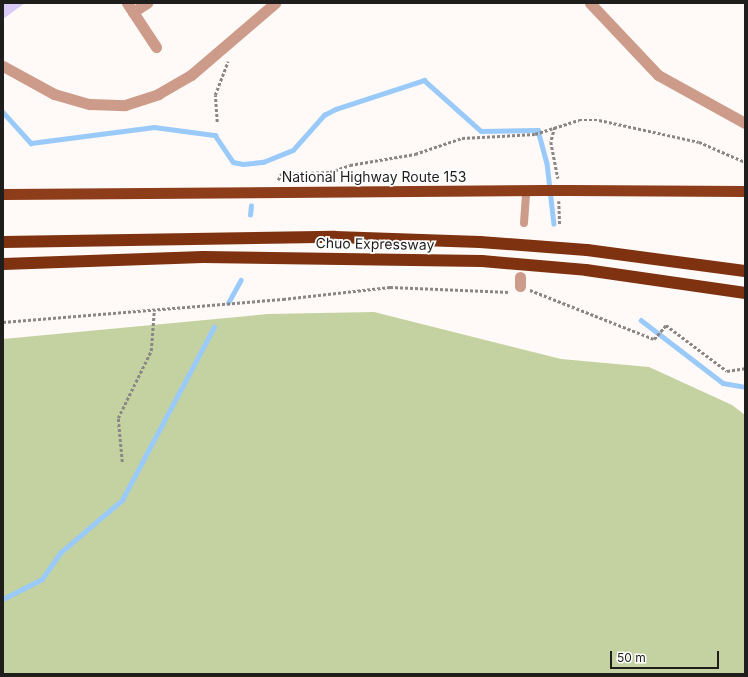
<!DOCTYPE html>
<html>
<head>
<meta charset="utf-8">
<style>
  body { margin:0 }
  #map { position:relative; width:748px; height:677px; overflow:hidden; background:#fff9f7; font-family:Inter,sans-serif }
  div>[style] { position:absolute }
  .green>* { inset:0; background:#c3d2a0 }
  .stream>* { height:4.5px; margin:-2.25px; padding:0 2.25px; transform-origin:2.25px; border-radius:2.25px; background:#9acafa }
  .building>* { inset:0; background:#d9cafa }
  .path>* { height:2.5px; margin-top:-1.25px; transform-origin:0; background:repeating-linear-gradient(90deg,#8b8786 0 3px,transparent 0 5px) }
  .service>* { height:8px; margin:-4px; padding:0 4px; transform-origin:4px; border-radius:4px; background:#cd9b89 }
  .minor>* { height:11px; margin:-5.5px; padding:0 5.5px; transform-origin:5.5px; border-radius:5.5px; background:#cd9b89 }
  .trunk>* { height:11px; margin:-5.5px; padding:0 5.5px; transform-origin:5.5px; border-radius:5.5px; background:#8e3d1a }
  .motorway>* { height:12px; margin:-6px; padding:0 6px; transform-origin:6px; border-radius:6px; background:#7f320f }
  .trunk-bridge>* { height:11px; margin:-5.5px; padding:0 5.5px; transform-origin:5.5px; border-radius:5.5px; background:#8e3d1a }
  span { translate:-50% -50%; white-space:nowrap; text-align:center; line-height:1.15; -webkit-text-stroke:3.5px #fff; paint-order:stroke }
  .street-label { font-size:14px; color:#201e1d }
  .frame { position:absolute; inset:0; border:4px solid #201e1d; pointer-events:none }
  .scale { position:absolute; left:610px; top:651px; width:109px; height:18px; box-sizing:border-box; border:2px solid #201e1d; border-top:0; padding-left:5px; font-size:12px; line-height:14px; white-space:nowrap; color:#201e1d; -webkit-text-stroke:3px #fff; paint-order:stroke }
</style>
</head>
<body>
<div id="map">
  <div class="green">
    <i style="clip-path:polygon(374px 312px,561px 359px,649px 367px,732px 405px,745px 415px,745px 674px,3px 674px,3px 339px,268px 314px)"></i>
  </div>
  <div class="stream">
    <i style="left:3px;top:112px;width:42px;rotate:47.9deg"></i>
    <i style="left:31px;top:143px;width:124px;rotate:-7.4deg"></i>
    <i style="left:154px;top:127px;width:62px;rotate:7.5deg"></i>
    <i style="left:215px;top:135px;width:32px;rotate:56deg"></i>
    <i style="left:233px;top:162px;width:10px;rotate:11deg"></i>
    <i style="left:243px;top:164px;width:20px;rotate:-6deg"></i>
    <i style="left:263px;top:162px;width:32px;rotate:-22deg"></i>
    <i style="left:293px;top:150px;width:47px;rotate:-48.5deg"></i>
    <i style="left:324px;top:115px;width:13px;rotate:-27deg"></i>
    <i style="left:336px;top:109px;width:93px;rotate:-18.2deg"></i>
    <i style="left:424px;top:80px;width:76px;rotate:41.8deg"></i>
    <i style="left:481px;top:131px;width:57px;rotate:-1deg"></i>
    <i style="left:538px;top:130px;width:34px;rotate:75deg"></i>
    <i style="left:547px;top:163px;width:61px;rotate:83.5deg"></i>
    <i style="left:250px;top:215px;width:9px;rotate:-84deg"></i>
    <i style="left:228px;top:303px;width:26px;rotate:-61deg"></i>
    <i style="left:641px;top:320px;width:103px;rotate:37.5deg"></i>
    <i style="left:723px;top:383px;width:22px;rotate:10deg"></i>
    <i style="left:3px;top:599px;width:44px;rotate:-27.1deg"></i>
    <i style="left:42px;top:579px;width:32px;rotate:-55deg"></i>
    <i style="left:60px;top:553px;width:82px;rotate:-40.5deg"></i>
    <i style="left:122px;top:500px;width:196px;rotate:-62deg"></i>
  </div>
  <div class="building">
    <i style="clip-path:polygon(3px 3px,25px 3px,3px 19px)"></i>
  </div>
  <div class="path">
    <i style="left:217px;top:122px;width:27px;rotate:-94deg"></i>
    <i style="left:215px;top:95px;width:36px;rotate:-69deg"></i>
    <i style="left:555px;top:127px;width:16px;rotate:105deg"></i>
    <i style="left:551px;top:142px;width:37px;rotate:79deg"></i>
    <i style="left:278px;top:180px;width:7px;rotate:-63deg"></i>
    <i style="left:281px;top:174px;width:49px;rotate:-2.3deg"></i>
    <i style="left:330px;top:172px;width:21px;rotate:-19deg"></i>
    <i style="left:350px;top:165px;width:66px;rotate:-9.6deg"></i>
    <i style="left:415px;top:154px;width:50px;rotate:-18.8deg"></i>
    <i style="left:462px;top:138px;width:73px;rotate:-3.1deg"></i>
    <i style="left:535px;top:134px;width:46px;rotate:-17.7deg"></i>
    <i style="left:579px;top:120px;width:20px"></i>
    <i style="left:599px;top:120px;width:102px;rotate:12.4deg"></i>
    <i style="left:699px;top:142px;width:50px;rotate:23.5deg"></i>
    <i style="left:559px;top:201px;width:23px;rotate:88deg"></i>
    <i style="left:530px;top:290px;width:133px;rotate:21.6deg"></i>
    <i style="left:654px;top:339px;width:18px;rotate:-49deg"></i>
    <i style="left:666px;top:325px;width:76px;rotate:37deg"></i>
    <i style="left:727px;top:371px;width:18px;rotate:-9deg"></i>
    <i style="left:3px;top:322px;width:281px;rotate:-4.7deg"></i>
    <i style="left:283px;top:299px;width:108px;rotate:-6.4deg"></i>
    <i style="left:390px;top:287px;width:120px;rotate:2.4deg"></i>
    <i style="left:122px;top:462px;width:44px;rotate:-95.2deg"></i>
    <i style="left:118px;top:418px;width:75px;rotate:-63.8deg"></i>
    <i style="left:151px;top:351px;width:40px;rotate:-85.7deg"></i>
  </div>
  <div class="service">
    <i style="left:524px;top:223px;width:32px;rotate:-86deg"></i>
  </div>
  <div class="minor">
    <i style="left:127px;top:3px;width:11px;rotate:56deg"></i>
    <i style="left:133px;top:12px;width:17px;rotate:-33deg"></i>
    <i style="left:590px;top:3px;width:99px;rotate:46.6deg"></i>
    <i style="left:658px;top:75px;width:99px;rotate:28.9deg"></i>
    <i style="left:133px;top:12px;width:42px;rotate:56.7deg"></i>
    <i style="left:3px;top:66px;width:58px;rotate:28.8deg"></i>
    <i style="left:54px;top:94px;width:37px;rotate:16deg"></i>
    <i style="left:90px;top:104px;width:35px;rotate:2deg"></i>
    <i style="left:125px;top:105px;width:35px;rotate:-18deg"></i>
    <i style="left:158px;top:94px;width:38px;rotate:-30deg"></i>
    <i style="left:191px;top:75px;width:111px;rotate:-40.6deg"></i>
    <i style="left:520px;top:277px;width:9px;rotate:90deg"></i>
  </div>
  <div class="trunk">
    <i style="left:568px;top:190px;width:177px;rotate:0.3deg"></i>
    <i style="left:3px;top:194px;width:543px;rotate:-0.42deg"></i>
  </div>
  <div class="motorway">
    <i style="left:3px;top:242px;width:332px;rotate:-0.9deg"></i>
    <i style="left:335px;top:237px;width:145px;rotate:2deg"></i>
    <i style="left:480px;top:242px;width:107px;rotate:4.3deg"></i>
    <i style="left:587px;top:250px;width:159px;rotate:7.6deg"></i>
    <i style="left:3px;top:264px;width:200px;rotate:-2deg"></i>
    <i style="left:203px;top:257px;width:279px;rotate:0.8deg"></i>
    <i style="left:482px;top:261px;width:104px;rotate:4.9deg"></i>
    <i style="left:586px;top:270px;width:161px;rotate:8.2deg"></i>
  </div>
  <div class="trunk-bridge">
    <i style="left:546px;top:190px;width:22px"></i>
  </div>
  <div class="street-label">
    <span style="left:374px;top:177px">National Highway Route 153</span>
    <span style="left:375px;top:244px;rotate:1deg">Chuo Expressway</span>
  </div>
  <div class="frame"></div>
  <div class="scale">50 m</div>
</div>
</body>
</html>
